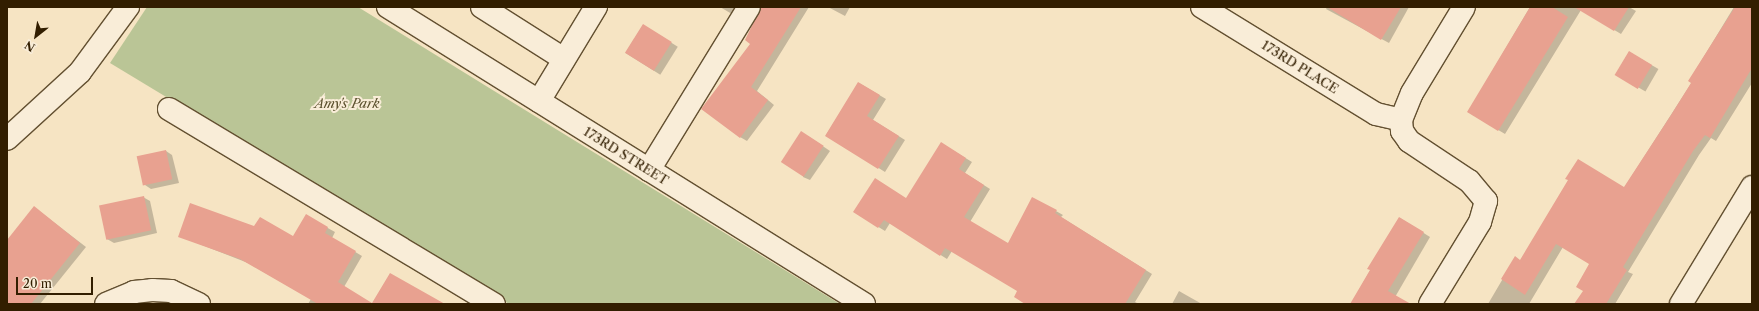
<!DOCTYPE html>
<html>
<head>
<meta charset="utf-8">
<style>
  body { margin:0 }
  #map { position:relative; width:1759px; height:311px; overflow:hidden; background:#f6e4c3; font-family:"Libre Caslon Text",serif }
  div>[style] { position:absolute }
  .green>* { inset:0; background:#bac596 }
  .shadow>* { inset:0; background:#0003; transform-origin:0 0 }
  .building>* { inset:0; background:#e8a190; transform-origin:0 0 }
  .roads { filter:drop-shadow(1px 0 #635031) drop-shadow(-1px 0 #635031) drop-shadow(0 1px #635031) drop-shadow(0 -1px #635031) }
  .minor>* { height:22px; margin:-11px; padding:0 11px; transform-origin:11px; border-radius:11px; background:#f9edd8 }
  span { translate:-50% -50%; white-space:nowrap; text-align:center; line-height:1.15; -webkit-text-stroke:4px #f9edd8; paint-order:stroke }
  .street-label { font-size:13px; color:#321e00 }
  .park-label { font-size:13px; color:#5b502d; font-style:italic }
  .frame { position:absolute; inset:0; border:8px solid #321e00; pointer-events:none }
  .north { position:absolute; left:16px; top:16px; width:40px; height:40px; -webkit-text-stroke:3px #f9edd8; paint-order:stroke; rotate:211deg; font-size:11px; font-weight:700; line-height:16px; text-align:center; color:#321e00 }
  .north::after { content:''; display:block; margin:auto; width:14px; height:18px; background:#321e00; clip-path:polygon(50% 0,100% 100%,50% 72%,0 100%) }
  .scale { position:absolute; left:16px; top:277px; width:77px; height:18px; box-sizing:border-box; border:2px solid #321e00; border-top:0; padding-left:5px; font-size:12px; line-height:14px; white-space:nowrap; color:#321e00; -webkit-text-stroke:3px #f9edd8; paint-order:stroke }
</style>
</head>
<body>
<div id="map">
  <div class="green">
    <i style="clip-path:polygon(147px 7px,358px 7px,840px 304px,509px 304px,110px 63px)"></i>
  </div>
  <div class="shadow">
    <i style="clip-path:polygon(720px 7px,743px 7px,737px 17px)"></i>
    <i style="clip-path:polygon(762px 7px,809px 7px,757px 91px,774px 105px,747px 141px,740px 137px)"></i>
    <i style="clip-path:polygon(828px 7px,850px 7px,845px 16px)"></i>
    <i style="clip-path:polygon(1327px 7px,1409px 7px,1389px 43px,1326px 9px)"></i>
    <i style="clip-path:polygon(1530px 7px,1629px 7px,1636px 11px,1621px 34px,1581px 10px,1505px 134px,1468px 112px)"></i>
    <i style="clip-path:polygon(1734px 7px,1752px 7px,1752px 83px,1716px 141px,1711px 138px,1699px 155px,1628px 272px,1633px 274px,1615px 304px,1576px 304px,1584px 290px,1591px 264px,1563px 247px,1529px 304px,1488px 304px,1515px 258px,1521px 261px,1624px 188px,1692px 82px,1689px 81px)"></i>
    <i style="left:643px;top:25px;width:41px;height:33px;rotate:32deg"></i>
    <i style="left:1629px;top:52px;width:34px;height:26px;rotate:30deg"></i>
    <i style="clip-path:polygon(859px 83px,886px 99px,873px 120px,905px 140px,885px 172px,826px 135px)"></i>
    <i style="clip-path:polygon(808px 136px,830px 151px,810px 180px,803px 177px)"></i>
    <i style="clip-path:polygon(941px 143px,972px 162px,965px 173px,990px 189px,970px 222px,1008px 244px,1033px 198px,1063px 215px,1061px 217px,1152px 274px,1135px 302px,1139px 304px,1027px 304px,1019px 291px,952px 251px,947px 259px,890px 223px,885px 231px,854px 212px,907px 199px)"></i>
    <i style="clip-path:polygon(166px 151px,172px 155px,179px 183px,151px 189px,145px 185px)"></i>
    <i style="clip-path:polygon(143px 197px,150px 201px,157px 233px,114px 243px,107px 239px)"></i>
    <i style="clip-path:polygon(34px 207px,86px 247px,40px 304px,7px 304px,7px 242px)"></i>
    <i style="clip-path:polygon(306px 216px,335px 232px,332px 238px,362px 256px,344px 287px,372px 304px,308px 304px,311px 299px,248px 263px,179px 236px,255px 227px,294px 237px)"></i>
    <i style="clip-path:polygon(1400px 218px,1430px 237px,1391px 304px,1351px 304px)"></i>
    <i style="clip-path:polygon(1179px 291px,1186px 295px,1202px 304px,1172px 304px)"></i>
  </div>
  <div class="building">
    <i style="clip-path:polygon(761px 7px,801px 7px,751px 87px,768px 100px,740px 138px,701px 109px,750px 44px,745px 40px)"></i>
    <i style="clip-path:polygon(1327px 7px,1401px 7px,1381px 40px)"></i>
    <i style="clip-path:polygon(1530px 7px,1552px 7px,1568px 17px,1498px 131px,1467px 112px)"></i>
    <i style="clip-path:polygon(1574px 7px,1629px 7px,1614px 31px)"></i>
    <i style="clip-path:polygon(1735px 7px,1752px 7px,1752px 68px,1710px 138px,1705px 135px,1693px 151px,1623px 267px,1627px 270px,1606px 304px,1574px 304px,1583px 291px,1576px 287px,1589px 264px,1556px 244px,1525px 295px,1501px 279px,1515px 256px,1520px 260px,1568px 180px,1565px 179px,1578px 159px,1624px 187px,1671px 115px,1691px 83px,1688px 81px)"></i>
    <i style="left:643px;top:24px;width:34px;height:34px;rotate:32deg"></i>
    <i style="left:1629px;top:51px;width:27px;height:28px;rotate:31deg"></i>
    <i style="clip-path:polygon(858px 82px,880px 95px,867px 116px,899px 136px,878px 169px,825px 136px)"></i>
    <i style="left:801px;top:131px;width:27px;height:37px;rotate:33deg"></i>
    <i style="clip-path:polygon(941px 142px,966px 158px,959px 169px,984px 185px,964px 217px,1008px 243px,1032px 197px,1057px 210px,1055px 213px,1146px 270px,1125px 304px,1025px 304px,1014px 297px,1017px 291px,945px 248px,940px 256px,884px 220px,878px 228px,853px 212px,875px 178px,906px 198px)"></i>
    <i style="left:166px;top:150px;width:30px;height:30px;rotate:78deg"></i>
    <i style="left:144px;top:196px;width:35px;height:46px;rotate:78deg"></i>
    <i style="clip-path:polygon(190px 203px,254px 226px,260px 217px,293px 236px,306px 214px,328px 227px,325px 233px,356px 251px,338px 282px,372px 303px,390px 273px,445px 304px,318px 304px,240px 259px,178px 237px)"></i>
    <i style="clip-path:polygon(34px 206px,80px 243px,31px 304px,7px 304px,7px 240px)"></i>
    <i style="clip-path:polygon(1399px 217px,1424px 232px,1388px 291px,1411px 304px,1350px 304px,1370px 270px,1367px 269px)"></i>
  </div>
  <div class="roads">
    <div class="minor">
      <i style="left:388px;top:7px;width:561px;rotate:31.96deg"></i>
      <i style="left:482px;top:7px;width:97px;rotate:32.4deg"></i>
      <i style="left:1202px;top:7px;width:204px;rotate:31.6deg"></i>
      <i style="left:1376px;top:114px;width:26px;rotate:13deg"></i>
      <i style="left:539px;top:101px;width:110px;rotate:-58.8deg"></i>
      <i style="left:169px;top:109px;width:379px;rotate:31deg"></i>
      <i style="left:7px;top:139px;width:99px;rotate:-42.5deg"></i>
      <i style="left:80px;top:72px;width:81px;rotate:-53.6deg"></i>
      <i style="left:649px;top:170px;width:191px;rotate:-58.5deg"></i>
      <i style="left:106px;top:304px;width:30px;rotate:-23deg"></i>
      <i style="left:134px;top:292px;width:18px;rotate:-6deg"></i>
      <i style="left:152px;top:290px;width:19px;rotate:3deg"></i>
      <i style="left:171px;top:291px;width:31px;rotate:25deg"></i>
      <i style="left:1430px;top:304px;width:96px;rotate:-58.6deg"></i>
      <i style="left:1480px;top:222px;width:22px;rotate:-74deg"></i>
      <i style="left:1486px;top:201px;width:26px;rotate:-130deg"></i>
      <i style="left:1469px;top:181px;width:72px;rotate:-146.3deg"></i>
      <i style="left:1409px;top:141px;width:12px;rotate:-125deg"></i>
      <i style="left:1402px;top:131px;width:11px;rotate:-95deg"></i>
      <i style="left:1401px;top:120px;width:29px;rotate:-68deg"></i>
      <i style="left:1412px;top:93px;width:100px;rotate:-58.8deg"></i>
      <i style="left:1681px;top:304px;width:137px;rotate:-58.7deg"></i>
    </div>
  </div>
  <div class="street-label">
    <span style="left:1300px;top:67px;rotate:32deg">173RD PLACE</span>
    <span style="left:626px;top:156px;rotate:32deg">173RD STREET</span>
  </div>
  <div class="park-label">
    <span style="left:347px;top:103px">Amy's Park</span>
  </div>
  <div class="frame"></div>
  <div class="north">N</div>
  <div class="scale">20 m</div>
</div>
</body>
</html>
